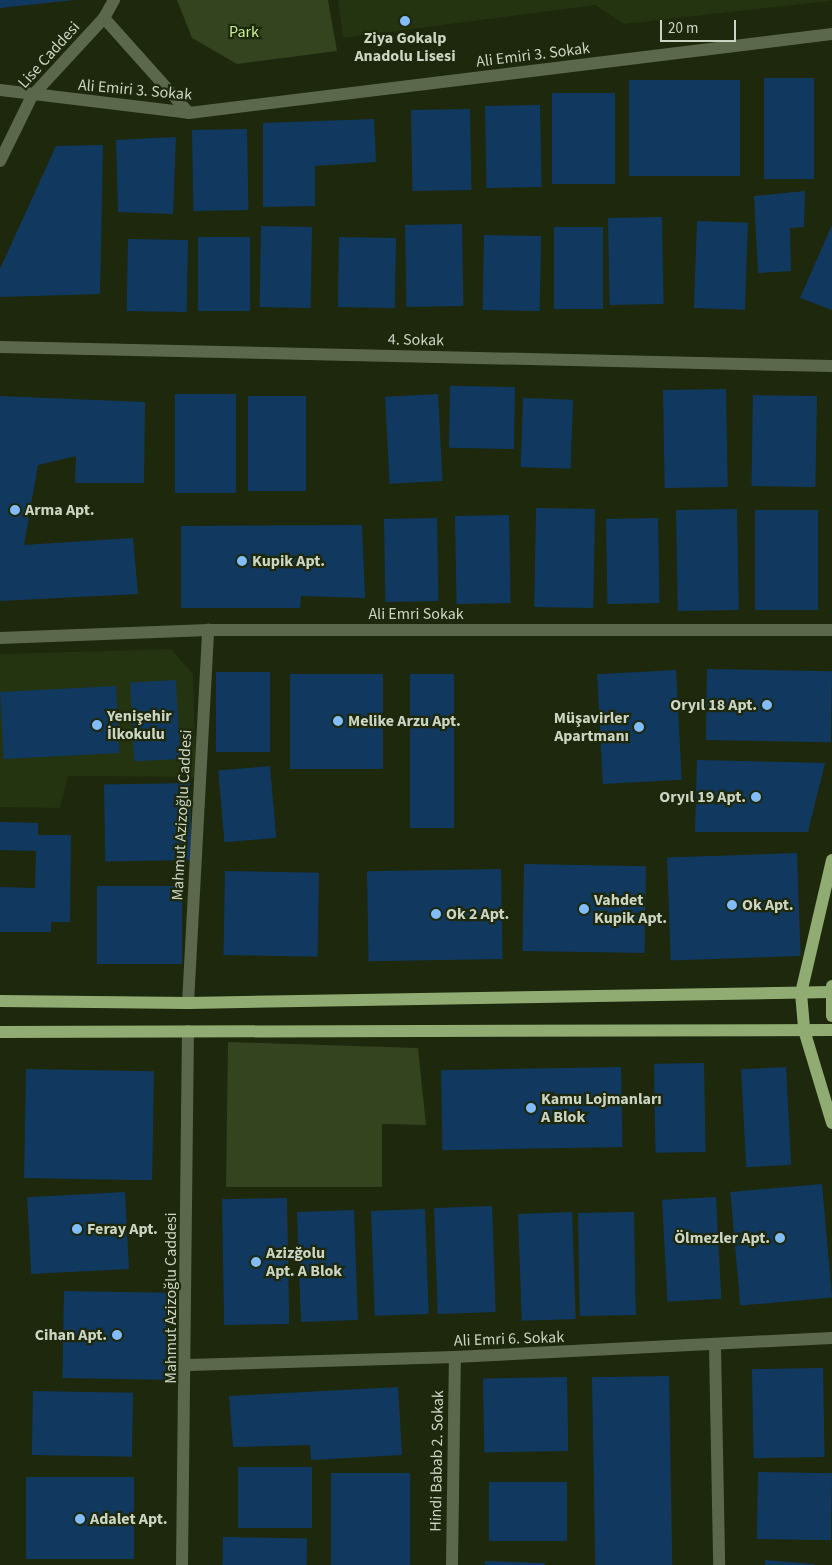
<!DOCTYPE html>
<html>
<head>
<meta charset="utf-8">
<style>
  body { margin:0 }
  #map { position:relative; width:832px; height:1565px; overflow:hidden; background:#1d280d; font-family:"Source Sans 3",sans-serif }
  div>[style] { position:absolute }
  .built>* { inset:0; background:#243310 }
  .green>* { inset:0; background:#33441e }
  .building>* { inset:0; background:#113960; transform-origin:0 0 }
  .minor>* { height:12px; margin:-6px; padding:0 6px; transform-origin:6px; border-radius:6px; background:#5b684c }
  .major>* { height:12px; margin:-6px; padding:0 6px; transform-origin:6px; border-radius:6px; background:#91ac72 }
  .dots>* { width:14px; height:14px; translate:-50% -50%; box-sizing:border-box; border:2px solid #1d280d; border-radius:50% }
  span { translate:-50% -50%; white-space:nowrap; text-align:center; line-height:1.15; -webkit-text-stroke:4.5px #1d280d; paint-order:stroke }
  .park-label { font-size:16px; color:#c5f090 }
  .poi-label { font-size:16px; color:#ccd5c4; font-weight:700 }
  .left { translate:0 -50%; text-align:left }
  .right { translate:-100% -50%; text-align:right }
  .street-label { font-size:16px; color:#ccd5c4 }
  .scale { position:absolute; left:660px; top:20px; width:76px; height:22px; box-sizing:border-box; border:2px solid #ccd5c4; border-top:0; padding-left:6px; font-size:15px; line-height:18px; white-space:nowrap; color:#ccd5c4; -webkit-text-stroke:4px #1d280d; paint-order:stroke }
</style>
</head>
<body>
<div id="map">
  <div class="built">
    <i style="clip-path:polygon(338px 0,830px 0,830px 1px,624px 24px,595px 5px,343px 38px)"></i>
    <i style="clip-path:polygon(171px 649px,193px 674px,196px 777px,68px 776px,60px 808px,0 807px,0 654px)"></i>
  </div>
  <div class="green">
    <i style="clip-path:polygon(177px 0,328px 0,337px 51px,237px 64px,192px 38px)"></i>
    <i style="clip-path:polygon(228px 1042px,418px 1048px,426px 1125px,382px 1124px,382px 1187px,226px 1187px)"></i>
  </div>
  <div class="building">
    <i style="clip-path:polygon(0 0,74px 0,0 8px)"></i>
    <i style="left:764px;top:78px;width:50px;height:101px"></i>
    <i style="left:740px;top:80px;width:96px;height:111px;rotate:90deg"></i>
    <i style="left:615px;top:93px;width:91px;height:63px;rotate:90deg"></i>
    <i style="left:540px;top:105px;width:82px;height:55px;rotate:89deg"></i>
    <i style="left:470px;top:109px;width:81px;height:59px;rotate:89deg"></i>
    <i style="clip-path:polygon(374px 119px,376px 162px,315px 166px,315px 206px,263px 207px,263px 123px)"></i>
    <i style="left:247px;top:129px;width:81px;height:55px;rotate:89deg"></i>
    <i style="clip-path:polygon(176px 137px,173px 214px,118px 212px,116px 140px)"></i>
    <i style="clip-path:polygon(103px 145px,100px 294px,0 297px,0 269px,56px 146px)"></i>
    <i style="clip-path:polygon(805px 191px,804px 227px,790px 228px,791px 271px,758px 273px,754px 196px)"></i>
    <i style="left:662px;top:217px;width:87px;height:54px;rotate:89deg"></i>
    <i style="left:697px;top:221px;width:51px;height:87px;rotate:2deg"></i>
    <i style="left:462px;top:224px;width:82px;height:57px;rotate:89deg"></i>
    <i style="clip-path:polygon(832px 225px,832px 310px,800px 298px)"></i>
    <i style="left:261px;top:226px;width:51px;height:81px;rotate:1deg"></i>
    <i style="left:554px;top:227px;width:49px;height:82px"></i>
    <i style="left:484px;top:235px;width:57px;height:75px;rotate:1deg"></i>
    <i style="left:198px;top:237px;width:52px;height:74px"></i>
    <i style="left:339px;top:237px;width:57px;height:70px;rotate:1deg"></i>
    <i style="left:128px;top:239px;width:60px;height:72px;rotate:1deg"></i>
    <i style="left:515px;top:387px;width:62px;height:65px;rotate:91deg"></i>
    <i style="left:726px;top:389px;width:98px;height:63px;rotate:89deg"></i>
    <i style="left:175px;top:394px;width:61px;height:99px"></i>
    <i style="left:438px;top:394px;width:87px;height:53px;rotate:87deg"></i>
    <i style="left:753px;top:395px;width:64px;height:91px;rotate:1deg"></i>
    <i style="clip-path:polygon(0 396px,145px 402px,144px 483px,75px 483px,76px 456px,38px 465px,24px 545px,133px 538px,138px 594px,0 601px)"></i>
    <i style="left:248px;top:396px;width:58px;height:95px"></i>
    <i style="left:523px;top:398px;width:50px;height:69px;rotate:2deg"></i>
    <i style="left:595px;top:509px;width:99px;height:59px;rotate:91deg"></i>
    <i style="left:737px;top:509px;width:101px;height:61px;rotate:89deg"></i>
    <i style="left:818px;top:510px;width:100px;height:63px;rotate:90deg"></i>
    <i style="left:509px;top:515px;width:88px;height:54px;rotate:89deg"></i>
    <i style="left:437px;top:518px;width:83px;height:53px;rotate:89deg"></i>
    <i style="left:658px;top:518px;width:85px;height:52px;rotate:89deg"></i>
    <i style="clip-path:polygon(362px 525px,365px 598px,301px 596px,300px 608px,181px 608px,181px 526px)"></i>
    <i style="left:707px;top:669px;width:125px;height:71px;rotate:1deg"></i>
    <i style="left:676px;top:670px;width:110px;height:79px;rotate:87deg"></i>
    <i style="left:270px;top:672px;width:80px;height:54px;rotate:90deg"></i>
    <i style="left:290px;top:674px;width:93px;height:95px"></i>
    <i style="left:410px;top:674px;width:44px;height:154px"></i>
    <i style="left:176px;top:680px;width:79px;height:46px;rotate:87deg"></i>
    <i style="left:116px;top:686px;width:67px;height:116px;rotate:87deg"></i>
    <i style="clip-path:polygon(697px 760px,825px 763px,808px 832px,695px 832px)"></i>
    <i style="left:270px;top:766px;width:72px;height:52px;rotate:85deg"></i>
    <i style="left:190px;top:783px;width:77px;height:86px;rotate:89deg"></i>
    <i style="clip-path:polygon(0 822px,38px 823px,38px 835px,71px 835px,70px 922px,51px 922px,51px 932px,0 932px,0 887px,35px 888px,36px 851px,0 850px)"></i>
    <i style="left:797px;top:853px;width:103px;height:130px;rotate:88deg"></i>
    <i style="left:524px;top:864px;width:122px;height:87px;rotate:1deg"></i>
    <i style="left:501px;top:869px;width:90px;height:134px;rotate:89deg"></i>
    <i style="left:225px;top:871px;width:94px;height:84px;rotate:1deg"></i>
    <i style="left:182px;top:886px;width:78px;height:85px;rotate:90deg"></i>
    <i style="left:704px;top:1063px;width:89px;height:50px;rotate:89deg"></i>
    <i style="left:621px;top:1067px;width:80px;height:180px;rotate:89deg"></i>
    <i style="left:786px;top:1067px;width:98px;height:45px;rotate:87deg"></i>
    <i style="left:26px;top:1069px;width:128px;height:109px;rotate:1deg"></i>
    <i style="left:822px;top:1184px;width:114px;height:92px;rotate:85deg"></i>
    <i style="left:125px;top:1192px;width:77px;height:98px;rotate:87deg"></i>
    <i style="left:716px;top:1197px;width:102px;height:54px;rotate:87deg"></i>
    <i style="left:287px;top:1198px;width:126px;height:65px;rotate:89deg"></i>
    <i style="left:492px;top:1206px;width:106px;height:58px;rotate:88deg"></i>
    <i style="left:425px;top:1209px;width:105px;height:54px;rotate:88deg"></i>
    <i style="left:354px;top:1210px;width:110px;height:57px;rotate:88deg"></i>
    <i style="left:572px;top:1212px;width:107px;height:54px;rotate:88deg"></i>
    <i style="left:634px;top:1212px;width:103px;height:56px;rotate:89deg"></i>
    <i style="left:64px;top:1291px;width:103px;height:87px;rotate:1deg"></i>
    <i style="left:823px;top:1368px;width:89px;height:71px;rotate:89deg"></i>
    <i style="left:669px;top:1376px;width:189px;height:77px;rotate:89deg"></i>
    <i style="left:567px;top:1377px;width:74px;height:84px;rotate:89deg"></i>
    <i style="clip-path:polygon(398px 1387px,402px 1455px,311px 1460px,310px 1445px,233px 1447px,229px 1396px)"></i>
    <i style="left:33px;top:1391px;width:100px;height:64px;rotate:1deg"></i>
    <i style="left:238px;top:1467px;width:74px;height:61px"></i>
    <i style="left:758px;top:1472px;width:74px;height:67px;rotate:1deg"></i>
    <i style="left:331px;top:1473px;width:79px;height:92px"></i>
    <i style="left:134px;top:1477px;width:82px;height:108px;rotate:90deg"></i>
    <i style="left:489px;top:1482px;width:78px;height:59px"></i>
    <i style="left:223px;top:1537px;width:84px;height:28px;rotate:1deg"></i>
    <i style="clip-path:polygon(765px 1560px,814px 1564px,814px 1565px,765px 1565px)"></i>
    <i style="clip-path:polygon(485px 1561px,545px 1563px,545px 1565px,485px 1565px)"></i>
  </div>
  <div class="minor">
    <i style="left:104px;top:18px;width:127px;rotate:48.2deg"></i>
    <i style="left:0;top:90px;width:190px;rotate:6.9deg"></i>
    <i style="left:189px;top:113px;width:648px;rotate:-7deg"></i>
    <i style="left:0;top:161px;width:72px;rotate:-63.8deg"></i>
    <i style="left:32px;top:96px;width:106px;rotate:-47.3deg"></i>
    <i style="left:104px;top:18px;width:21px;rotate:-61deg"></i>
    <i style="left:0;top:347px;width:832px;rotate:1.31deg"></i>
    <i style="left:0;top:638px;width:208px;rotate:-2.2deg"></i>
    <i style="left:208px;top:630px;width:624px"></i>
    <i style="left:188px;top:1003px;width:374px;rotate:-86.9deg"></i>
    <i style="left:715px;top:1347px;width:218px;rotate:88.9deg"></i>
    <i style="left:188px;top:1365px;width:267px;rotate:-1.7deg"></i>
    <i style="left:455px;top:1357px;width:377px;rotate:-2.9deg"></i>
    <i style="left:182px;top:1565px;width:534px;rotate:-89.36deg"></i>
    <i style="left:452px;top:1565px;width:208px;rotate:-89.2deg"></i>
  </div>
  <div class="major">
    <i style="left:832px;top:860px;width:137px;rotate:103.1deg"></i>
    <i style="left:801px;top:993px;width:37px;rotate:85deg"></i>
    <i style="left:804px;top:1030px;width:97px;rotate:73.2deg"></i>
    <i style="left:832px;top:986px;width:30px;rotate:90deg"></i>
    <i style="left:0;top:1001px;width:188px;rotate:0.6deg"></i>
    <i style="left:188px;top:1003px;width:644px;rotate:-0.98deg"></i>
    <i style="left:0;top:1032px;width:832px;rotate:-0.14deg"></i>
  </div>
  <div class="dots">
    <i style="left:405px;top:21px;background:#82bcfa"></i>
    <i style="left:15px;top:510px;background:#82bcfa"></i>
    <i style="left:242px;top:561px;background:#82bcfa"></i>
    <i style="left:767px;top:705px;background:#82bcfa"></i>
    <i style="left:338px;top:721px;background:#82bcfa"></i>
    <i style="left:97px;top:725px;background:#82bcfa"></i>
    <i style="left:639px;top:727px;background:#82bcfa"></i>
    <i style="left:756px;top:797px;background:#82bcfa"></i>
    <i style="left:732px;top:905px;background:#82bcfa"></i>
    <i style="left:584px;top:909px;background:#82bcfa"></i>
    <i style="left:436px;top:914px;background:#82bcfa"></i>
    <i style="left:531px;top:1108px;background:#82bcfa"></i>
    <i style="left:77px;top:1229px;background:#82bcfa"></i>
    <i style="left:780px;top:1238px;background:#82bcfa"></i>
    <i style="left:256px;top:1262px;background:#82bcfa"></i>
    <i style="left:117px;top:1335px;background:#82bcfa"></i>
    <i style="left:80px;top:1519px;background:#82bcfa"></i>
  </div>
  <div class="park-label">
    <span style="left:244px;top:32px">Park</span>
  </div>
  <div class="poi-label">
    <span style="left:405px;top:47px">Ziya Gokalp<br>Anadolu Lisesi</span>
    <span class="left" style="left:25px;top:510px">Arma Apt.</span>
    <span class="left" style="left:252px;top:561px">Kupik Apt.</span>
    <span class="right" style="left:757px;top:705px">Oryıl 18 Apt.</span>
    <span class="left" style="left:107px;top:725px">Yenişehir<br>İlkokulu</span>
    <span class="right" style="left:629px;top:727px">Müşavirler<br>Apartmanı</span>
    <span class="left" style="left:348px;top:721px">Melike Arzu Apt.</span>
    <span class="right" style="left:746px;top:797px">Oryıl 19 Apt.</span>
    <span class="left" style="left:594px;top:909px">Vahdet<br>Kupik Apt.</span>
    <span class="left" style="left:742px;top:905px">Ok Apt.</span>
    <span class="left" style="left:446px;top:914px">Ok 2 Apt.</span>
    <span class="left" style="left:541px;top:1108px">Kamu Lojmanları<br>A Blok</span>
    <span class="left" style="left:87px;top:1229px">Feray Apt.</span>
    <span class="right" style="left:770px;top:1238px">Ölmezler Apt.</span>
    <span class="left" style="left:266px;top:1262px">Azizğolu<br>Apt. A Blok</span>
    <span class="right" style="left:107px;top:1335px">Cihan Apt.</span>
    <span class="left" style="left:90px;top:1519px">Adalet Apt.</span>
  </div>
  <div class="street-label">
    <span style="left:49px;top:55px;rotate:-48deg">Lise Caddesi</span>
    <span style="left:533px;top:55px;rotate:-7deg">Ali Emiri 3. Sokak</span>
    <span style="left:135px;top:90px;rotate:5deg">Ali Emiri 3. Sokak</span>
    <span style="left:416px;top:340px;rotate:1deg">4. Sokak</span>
    <span style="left:416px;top:614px">Ali Emri Sokak</span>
    <span style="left:182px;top:815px;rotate:-87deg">Mahmut Azizoğlu Caddesi</span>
    <span style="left:171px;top:1298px;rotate:-90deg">Mahmut Azizoğlu Caddesi</span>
    <span style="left:509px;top:1339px;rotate:-2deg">Ali Emri 6. Sokak</span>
    <span style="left:437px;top:1461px;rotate:-89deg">Hindi Babab 2. Sokak</span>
  </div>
  <div class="scale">20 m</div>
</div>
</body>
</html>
